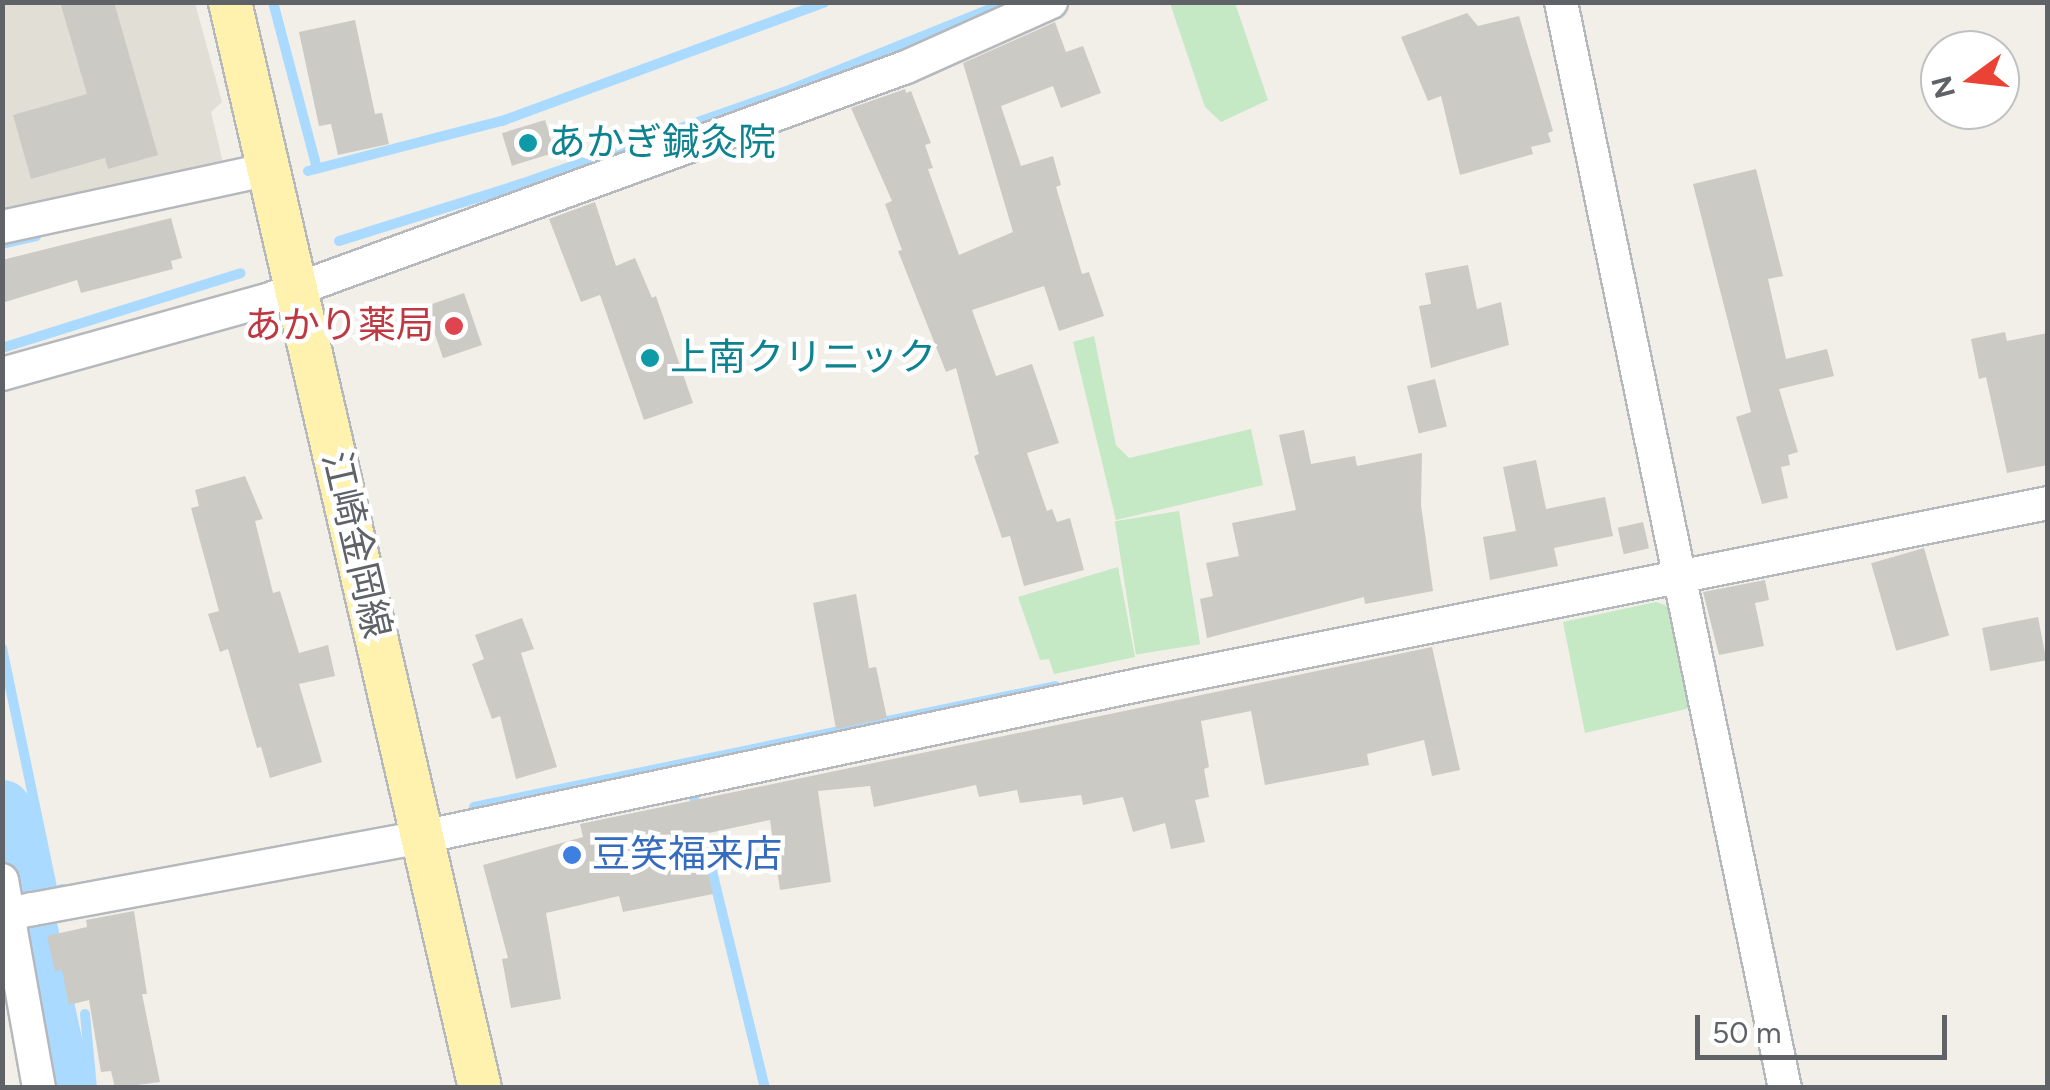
<!DOCTYPE html>
<html>
<head>
<meta charset="utf-8">
<style>
  body { margin:0 }
  #map { position:relative; width:2050px; height:1090px; overflow:hidden; background:#f1efe8; font-family:Figtree,"Noto Sans JP",sans-serif }
  div>[style] { position:absolute }
  .education>* { inset:0; background:#e1ded6 }
  .green>* { inset:0; background:#c5e8c5; transform-origin:0 0 }
  .stream>* { height:10px; margin:-5px; padding:0 5px; transform-origin:5px; border-radius:5px; background:#aadaff }
  .river>* { height:60px; margin:-30px; padding:0 30px; transform-origin:30px; border-radius:30px; background:#aadaff }
  .building>* { inset:0; background:#cccac5; transform-origin:0 0 }
  .roads { filter:drop-shadow(2px 0 #b5b8bc) drop-shadow(-2px 0 #b5b8bc) drop-shadow(0 2px #b5b8bc) drop-shadow(0 -2px #b5b8bc) }
  .minor>* { height:32px; margin:-16px; padding:0 16px; transform-origin:16px; border-radius:16px; background:#fff }
  .major>* { height:42px; margin:-21px; padding:0 21px; transform-origin:21px; border-radius:21px; background:#fff2af }
  .dots>* { width:28px; height:28px; translate:-50% -50%; box-sizing:border-box; border:5px solid #fff; border-radius:50% }
  span { translate:-50% -50%; white-space:nowrap; text-align:center; line-height:1.15; -webkit-text-stroke:9px #fff; paint-order:stroke }
  .culture-label { font-size:38px; color:#0d838f }
  .left { translate:0 -50%; text-align:left }
  .health-label { font-size:38px; color:#be3a42 }
  .right { translate:-100% -50%; text-align:right }
  .street-label { font-size:38px; color:#5f6368 }
  .shop-label { font-size:38px; color:#366cbe }
  .frame { position:absolute; inset:0; border:5px solid #5f6368; pointer-events:none }
  .north { position:absolute; left:1920px; top:30px; width:100px; height:100px; box-sizing:border-box; background:#fff; border:2px solid #bfc1c3; border-radius:50%; rotate:255deg; font-size:28px; font-weight:700; line-height:40px; text-align:center; color:#5f6368 }
  .north::after { content:''; display:block; margin:auto; width:35px; height:45px; background:#ea4335; clip-path:polygon(50% 0,100% 100%,50% 72%,0 100%) }
  .scale { position:absolute; left:1695px; top:1015px; width:252px; height:45px; box-sizing:border-box; border:5px solid #5f6368; border-top:0; padding-left:12px; font-size:30px; line-height:35px; white-space:nowrap; color:#5f6368; -webkit-text-stroke:8px #fff; paint-order:stroke }
</style>
</head>
<body>
<div id="map">
  <div class="education">
    <i style="clip-path:polygon(2px 3px,195px 3px,222px 102px,211px 112px,225px 171px,3px 220px)"></i>
  </div>
  <div class="green">
    <i style="clip-path:polygon(1170px 3px,1235px 3px,1268px 100px,1221px 122px,1205px 107px)"></i>
    <i style="clip-path:polygon(1094px 336px,1116px 445px,1129px 458px,1251px 429px,1263px 485px,1116px 520px,1073px 342px)"></i>
    <i style="left:1179px;top:511px;width:135px;height:65px;rotate:81deg"></i>
    <i style="clip-path:polygon(1118px 567px,1135px 657px,1054px 674px,1049px 659px,1040px 660px,1018px 597px)"></i>
    <i style="clip-path:polygon(1656px 602px,1670px 607px,1690px 708px,1585px 733px,1563px 622px)"></i>
  </div>
  <div class="stream">
    <i style="left:273px;top:2px;width:172px;rotate:75.2deg"></i>
    <i style="left:308px;top:171px;width:200px;rotate:-14.5deg"></i>
    <i style="left:502px;top:121px;width:344px;rotate:-20.2deg"></i>
    <i style="left:339px;top:241px;width:191px;rotate:-17.4deg"></i>
    <i style="left:521px;top:184px;width:287px;rotate:-19.3deg"></i>
    <i style="left:792px;top:89px;width:232px;rotate:-22deg"></i>
    <i style="left:2px;top:244px;width:35px;rotate:-13deg"></i>
    <i style="left:2px;top:348px;width:250px;rotate:-17.4deg"></i>
    <i style="left:2px;top:648px;width:249px;rotate:78.2deg"></i>
    <i style="left:53px;top:892px;width:10px;rotate:-17deg"></i>
    <i style="left:692px;top:789px;width:308px;rotate:76.3deg"></i>
    <i style="left:474px;top:807px;width:594px;rotate:-11.74deg"></i>
    <i style="left:18px;top:886px;width:33px;rotate:-12deg"></i>
    <i style="left:85px;top:1014px;width:74px;rotate:84.6deg"></i>
  </div>
  <div class="river">
    <i style="left:2px;top:810px;width:284px;rotate:77.8deg"></i>
  </div>
  <div class="building">
    <i style="clip-path:polygon(60px 2px,114px 2px,158px 155px,108px 169px,105px 158px,31px 179px,13px 115px,87px 94px)"></i>
    <i style="clip-path:polygon(1467px 13px,1478px 26px,1519px 16px,1553px 131px,1548px 133px,1551px 142px,1531px 147px,1533px 154px,1460px 175px,1441px 96px,1428px 101px,1401px 37px)"></i>
    <i style="clip-path:polygon(355px 20px,375px 114px,382px 113px,389px 144px,338px 155px,331px 124px,319px 126px,299px 32px)"></i>
    <i style="clip-path:polygon(1055px 22px,1066px 52px,1083px 46px,1101px 93px,1061px 108px,1053px 86px,1001px 106px,1021px 166px,1053px 156px,1061px 185px,1056px 187px,1082px 274px,1089px 272px,1104px 316px,1059px 331px,1044px 286px,972px 310px,996px 376px,1032px 364px,1059px 443px,1027px 453px,1047px 511px,1052px 509px,1057px 522px,1070px 518px,1084px 570px,1024px 586px,1010px 536px,1002px 538px,974px 456px,979px 454px,956px 368px,946px 372px,898px 251px,902px 250px,885px 204px,892px 201px,851px 108px,905px 89px,906px 93px,911px 91px,931px 143px,925px 145px,933px 168px,928px 169px,959px 255px,1013px 232px,963px 63px)"></i>
    <i style="left:545px;top:120px;width:34px;height:45px;rotate:73deg"></i>
    <i style="clip-path:polygon(1756px 169px,1783px 276px,1768px 279px,1786px 359px,1827px 349px,1834px 376px,1779px 389px,1798px 452px,1788px 455px,1790px 465px,1781px 467px,1788px 498px,1762px 504px,1736px 417px,1751px 412px,1693px 184px)"></i>
    <i style="clip-path:polygon(595px 202px,616px 266px,635px 258px,652px 298px,656px 296px,693px 403px,644px 420px,600px 295px,581px 302px,549px 219px)"></i>
    <i style="clip-path:polygon(171px 218px,182px 258px,171px 261px,173px 269px,81px 293px,77px 280px,2px 303px,2px 260px)"></i>
    <i style="clip-path:polygon(1468px 265px,1477px 309px,1501px 302px,1509px 345px,1431px 368px,1419px 306px,1431px 304px,1425px 273px)"></i>
    <i style="left:464px;top:293px;width:55px;height:41px;rotate:71deg"></i>
    <i style="clip-path:polygon(2005px 332px,2007px 341px,2048px 333px,2048px 465px,2007px 473px,1986px 377px,1979px 379px,1971px 339px)"></i>
    <i style="left:1435px;top:379px;width:49px;height:29px;rotate:76deg"></i>
    <i style="clip-path:polygon(1304px 430px,1311px 464px,1355px 456px,1357px 466px,1422px 453px,1421px 505px,1433px 591px,1365px 604px,1364px 597px,1207px 638px,1200px 599px,1213px 596px,1206px 563px,1239px 556px,1232px 523px,1296px 510px,1279px 435px)"></i>
    <i style="clip-path:polygon(1536px 460px,1546px 509px,1605px 497px,1613px 536px,1554px 548px,1558px 566px,1490px 580px,1483px 537px,1516px 531px,1503px 467px)"></i>
    <i style="clip-path:polygon(245px 476px,263px 519px,255px 521px,273px 593px,280px 591px,299px 653px,328px 645px,335px 676px,299px 684px,322px 762px,270px 778px,261px 747px,257px 748px,228px 649px,220px 652px,208px 614px,219px 611px,191px 508px,199px 506px,195px 490px)"></i>
    <i style="left:1643px;top:522px;width:27px;height:26px;rotate:77deg"></i>
    <i style="left:1924px;top:548px;width:91px;height:55px;rotate:74deg"></i>
    <i style="clip-path:polygon(1765px 580px,1769px 600px,1755px 603px,1764px 646px,1719px 655px,1703px 592px)"></i>
    <i style="clip-path:polygon(856px 594px,869px 668px,876px 667px,887px 718px,836px 729px,813px 603px)"></i>
    <i style="left:2038px;top:617px;width:44px;height:57px;rotate:79deg"></i>
    <i style="clip-path:polygon(522px 618px,534px 649px,521px 653px,557px 767px,516px 779px,500px 716px,492px 719px,472px 664px,484px 659px,475px 635px)"></i>
    <i style="clip-path:polygon(1432px 647px,1460px 770px,1432px 776px,1424px 740px,1367px 754px,1369px 765px,1265px 785px,1251px 711px,1201px 721px,1209px 767px,1204px 769px,1209px 797px,1195px 800px,1205px 842px,1171px 849px,1165px 823px,1133px 832px,1123px 797px,1083px 805px,1081px 795px,1020px 803px,1017px 790px,979px 797px,976px 785px,874px 807px,870px 786px,818px 791px,831px 882px,780px 890px,770px 820px,699px 835px,713px 894px,623px 912px,619px 896px,546px 913px,561px 999px,511px 1008px,502px 959px,508px 958px,483px 865px,583px 837px,580px 824px)"></i>
    <i style="clip-path:polygon(134px 911px,147px 994px,142px 994px,160px 1082px,115px 1088px,111px 1071px,101px 1072px,89px 1000px,69px 1005px,62px 970px,55px 971px,47px 936px,87px 927px,86px 920px)"></i>
  </div>
  <div class="roads">
    <div class="minor">
      <i style="left:1561px;top:2px;width:1109px;rotate:78.35deg"></i>
      <i style="left:2px;top:227px;width:274px;rotate:-12.2deg"></i>
      <i style="left:2px;top:374px;width:275px;rotate:-15.6deg"></i>
      <i style="left:267px;top:300px;width:680px;rotate:-20.03deg"></i>
      <i style="left:906px;top:67px;width:159px;rotate:-24.1deg"></i>
      <i style="left:2px;top:880px;width:211px;rotate:79.9deg"></i>
      <i style="left:2px;top:923px;width:16px;rotate:-38deg"></i>
      <i style="left:15px;top:913px;width:18px;rotate:-13deg"></i>
      <i style="left:33px;top:909px;width:396px;rotate:-10.5deg"></i>
      <i style="left:422px;top:837px;width:737px;rotate:-11.98deg"></i>
      <i style="left:1143px;top:684px;width:923px;rotate:-11.31deg"></i>
    </div>
    <div class="major">
      <i style="left:230px;top:2px;width:1114px;rotate:77.04deg"></i>
    </div>
  </div>
  <div class="dots">
    <i style="left:528px;top:143px;background:#0f9aa8"></i>
    <i style="left:454px;top:326px;background:#e0444e"></i>
    <i style="left:650px;top:358px;background:#0f9aa8"></i>
    <i style="left:572px;top:855px;background:#3f7fe0"></i>
  </div>
  <div class="culture-label">
    <span class="left" style="left:548px;top:143px">あかぎ鍼灸院</span>
    <span class="left" style="left:670px;top:358px">上南クリニック</span>
  </div>
  <div class="health-label">
    <span class="right" style="left:434px;top:326px">あかり薬局</span>
  </div>
  <div class="street-label">
    <span style="left:356px;top:545px;rotate:77deg">江崎金岡線</span>
  </div>
  <div class="shop-label">
    <span class="left" style="left:592px;top:855px">豆笑福来店</span>
  </div>
  <div class="frame"></div>
  <div class="north">N</div>
  <div class="scale">50 m</div>
</div>
</body>
</html>
